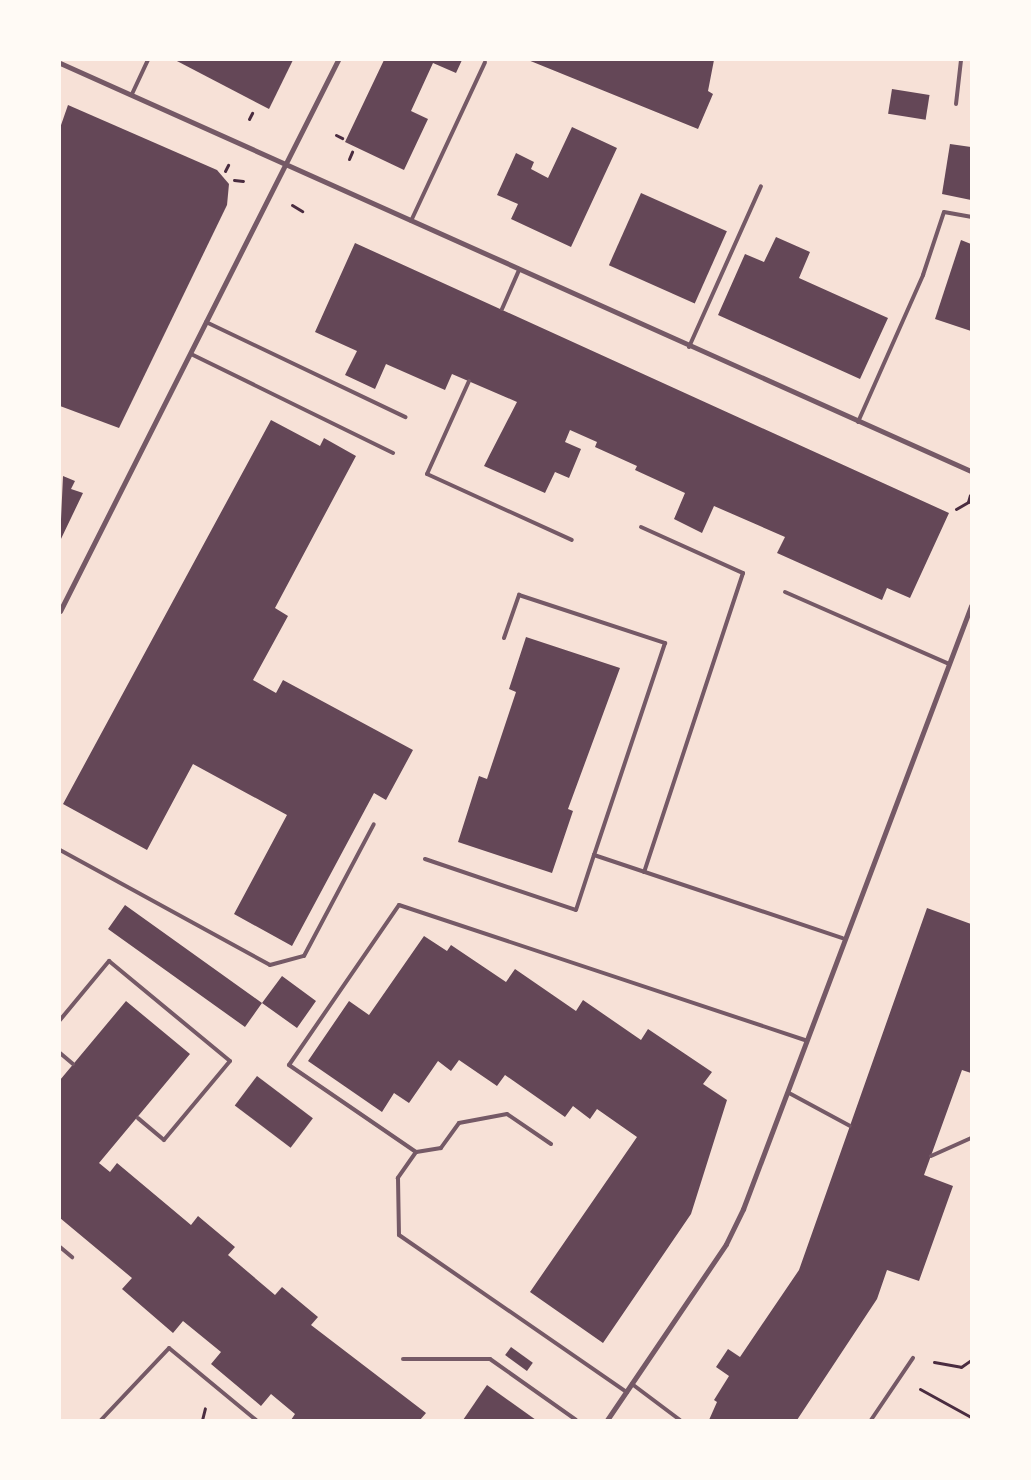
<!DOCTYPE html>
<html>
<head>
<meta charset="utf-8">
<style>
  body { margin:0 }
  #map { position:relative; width:1031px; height:1480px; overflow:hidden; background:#f7e1d7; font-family:"Fira Sans",sans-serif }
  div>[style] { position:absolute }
  .building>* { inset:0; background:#644757; transform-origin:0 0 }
  .path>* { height:3px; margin:-1.5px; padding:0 1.5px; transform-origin:1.5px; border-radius:1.5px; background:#4a2c40 }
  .service>* { height:4px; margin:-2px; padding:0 2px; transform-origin:2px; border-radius:2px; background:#755966 }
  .minor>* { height:5px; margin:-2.5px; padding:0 2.5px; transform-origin:2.5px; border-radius:2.5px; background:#755966 }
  span { translate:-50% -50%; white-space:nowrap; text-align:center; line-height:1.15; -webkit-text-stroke:4.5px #fffaf5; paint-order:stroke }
  .frame { position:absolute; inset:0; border:61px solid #fffaf5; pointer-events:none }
</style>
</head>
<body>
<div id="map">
  <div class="building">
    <i style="clip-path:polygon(175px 60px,293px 60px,269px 109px)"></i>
    <i style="clip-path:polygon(384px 60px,462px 60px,456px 73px,433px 63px,411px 111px,428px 119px,404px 170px,345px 142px)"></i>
    <i style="clip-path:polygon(528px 60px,714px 60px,708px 91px,713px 94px,698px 129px)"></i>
    <i style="left:892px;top:89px;width:38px;height:25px;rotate:9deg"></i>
    <i style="clip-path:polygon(68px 105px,217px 170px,229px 184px,227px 205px,119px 428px,60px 406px,60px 128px)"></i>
    <i style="clip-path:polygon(572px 127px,617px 148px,571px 247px,511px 219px,518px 204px,497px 195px,516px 153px,534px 162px,531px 169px,548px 178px)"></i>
    <i style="clip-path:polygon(950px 144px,971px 147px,971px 200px,942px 194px)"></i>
    <i style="left:641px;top:193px;width:94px;height:79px;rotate:24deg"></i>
    <i style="clip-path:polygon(776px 237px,810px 252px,799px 278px,888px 318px,860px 379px,718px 315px,745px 254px,764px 262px)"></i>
    <i style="clip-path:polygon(961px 240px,971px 244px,971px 331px,935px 319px)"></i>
    <i style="clip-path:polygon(355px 243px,949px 513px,910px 598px,887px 588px,882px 600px,777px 553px,785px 537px,714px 506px,702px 533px,674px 519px,685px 493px,635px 470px,637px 466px,595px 447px,597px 442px,570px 430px,565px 442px,581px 449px,569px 478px,555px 472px,545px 493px,484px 466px,517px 402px,452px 374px,445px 390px,386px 364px,375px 389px,345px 375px,357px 351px,315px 332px)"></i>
    <i style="clip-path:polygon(271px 420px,320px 446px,324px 438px,356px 456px,275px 608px,288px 616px,253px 680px,276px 693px,283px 680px,413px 750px,386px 800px,374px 793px,292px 946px,234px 914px,287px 815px,193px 764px,147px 850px,63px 804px)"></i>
    <i style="clip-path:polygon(63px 476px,75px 481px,71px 489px,83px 493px,60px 541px)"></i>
    <i style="clip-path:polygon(526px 637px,620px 668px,568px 809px,573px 811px,552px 873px,458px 842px,479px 776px,487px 779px,516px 692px,509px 689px)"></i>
    <i style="clip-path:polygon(125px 905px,262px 1003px,282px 976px,316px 1001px,297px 1028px,262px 1003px,245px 1027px,108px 929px)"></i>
    <i style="clip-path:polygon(927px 908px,971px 924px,971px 1073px,962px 1070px,924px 1175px,953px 1186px,919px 1281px,887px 1270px,877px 1299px,797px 1420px,709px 1420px,717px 1402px,714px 1400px,729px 1376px,716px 1367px,728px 1349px,740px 1357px,799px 1270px)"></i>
    <i style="clip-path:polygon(424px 936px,447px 951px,451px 945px,506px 982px,515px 969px,576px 1011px,583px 1000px,641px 1040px,648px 1029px,712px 1072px,703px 1084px,727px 1100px,691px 1214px,603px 1343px,530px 1292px,637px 1137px,597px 1109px,590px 1119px,573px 1106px,565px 1117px,505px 1075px,497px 1086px,459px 1060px,451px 1071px,438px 1061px,409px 1103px,394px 1093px,382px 1112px,308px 1061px,349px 1001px,369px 1015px)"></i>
    <i style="clip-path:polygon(126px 1001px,190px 1054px,99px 1163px,110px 1172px,117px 1163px,191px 1225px,198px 1216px,235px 1247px,228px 1255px,275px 1295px,282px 1287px,318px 1317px,311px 1325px,426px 1413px,420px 1420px,291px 1420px,295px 1414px,271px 1394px,261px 1406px,211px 1364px,221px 1352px,183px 1321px,173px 1333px,122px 1289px,132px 1278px,60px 1218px,60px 1080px)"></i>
    <i style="left:257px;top:1076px;width:70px;height:37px;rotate:37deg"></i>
    <i style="left:511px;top:1347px;width:27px;height:10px;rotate:36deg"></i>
    <i style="clip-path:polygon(487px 1385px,536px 1420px,463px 1420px)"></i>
  </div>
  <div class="path">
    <i style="left:249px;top:119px;width:7px;rotate:-63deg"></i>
    <i style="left:336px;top:135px;width:7px;rotate:27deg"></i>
    <i style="left:349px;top:159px;width:8px;rotate:-67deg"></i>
    <i style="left:225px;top:171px;width:7px;rotate:-63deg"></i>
    <i style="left:234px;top:180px;width:9px;rotate:6deg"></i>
    <i style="left:292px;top:205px;width:12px;rotate:31deg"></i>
    <i style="left:956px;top:509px;width:14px;rotate:-30deg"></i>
    <i style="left:968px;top:502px;width:7px;rotate:-74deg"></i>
    <i style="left:934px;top:1362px;width:27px;rotate:10deg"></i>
    <i style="left:961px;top:1367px;width:12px;rotate:-35deg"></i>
    <i style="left:920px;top:1389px;width:58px;rotate:28.8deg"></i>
    <i style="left:202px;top:1420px;width:12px;rotate:-76deg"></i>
  </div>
  <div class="service">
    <i style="left:132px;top:94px;width:38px;rotate:-65deg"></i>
    <i style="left:956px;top:104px;width:44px;rotate:-83.5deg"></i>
    <i style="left:411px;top:221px;width:175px;rotate:-65deg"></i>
    <i style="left:502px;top:309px;width:43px;rotate:-66.4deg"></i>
    <i style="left:206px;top:322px;width:221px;rotate:25.5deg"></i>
    <i style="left:689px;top:347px;width:176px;rotate:-65.9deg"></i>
    <i style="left:191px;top:354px;width:225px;rotate:26.1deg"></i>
    <i style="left:469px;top:381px;width:102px;rotate:114.3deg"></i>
    <i style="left:427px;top:474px;width:159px;rotate:24.5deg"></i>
    <i style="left:858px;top:422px;width:161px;rotate:-66.1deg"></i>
    <i style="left:923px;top:275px;width:66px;rotate:-71.6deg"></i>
    <i style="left:944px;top:212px;width:27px;rotate:10deg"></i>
    <i style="left:641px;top:527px;width:112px;rotate:24.3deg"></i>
    <i style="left:743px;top:573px;width:315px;rotate:108.3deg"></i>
    <i style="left:785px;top:592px;width:179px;rotate:23.7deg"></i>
    <i style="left:504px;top:638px;width:46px;rotate:-70.8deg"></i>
    <i style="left:519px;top:595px;width:154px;rotate:18.2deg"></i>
    <i style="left:665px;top:643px;width:224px;rotate:108.5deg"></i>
    <i style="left:594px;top:855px;width:262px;rotate:18.5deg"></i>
    <i style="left:60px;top:850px;width:239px;rotate:28.7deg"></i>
    <i style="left:270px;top:965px;width:35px;rotate:-15deg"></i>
    <i style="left:304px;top:956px;width:149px;rotate:-62.1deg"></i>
    <i style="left:425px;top:859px;width:159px;rotate:18.7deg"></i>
    <i style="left:576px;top:910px;width:58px;rotate:-71.9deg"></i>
    <i style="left:60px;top:1020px;width:77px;rotate:-50.3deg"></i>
    <i style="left:109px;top:961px;width:157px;rotate:39.6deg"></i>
    <i style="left:230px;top:1061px;width:103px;rotate:129.9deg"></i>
    <i style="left:164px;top:1140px;width:34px;rotate:-140deg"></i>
    <i style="left:60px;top:1053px;width:17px;rotate:40deg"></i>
    <i style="left:789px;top:1093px;width:69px;rotate:28.4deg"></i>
    <i style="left:551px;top:1144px;width:53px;rotate:-145.7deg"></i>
    <i style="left:507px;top:1114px;width:49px;rotate:169.4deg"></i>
    <i style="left:459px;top:1123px;width:31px;rotate:126deg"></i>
    <i style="left:441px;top:1148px;width:25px;rotate:171deg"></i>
    <i style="left:416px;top:1152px;width:154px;rotate:-145.6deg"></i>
    <i style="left:289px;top:1065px;width:194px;rotate:-55.5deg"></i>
    <i style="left:399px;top:905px;width:430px;rotate:18.4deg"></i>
    <i style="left:416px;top:1152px;width:32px;rotate:125deg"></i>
    <i style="left:398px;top:1178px;width:57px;rotate:89deg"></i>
    <i style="left:399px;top:1235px;width:277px;rotate:34.6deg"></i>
    <i style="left:931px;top:1156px;width:44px;rotate:-24.2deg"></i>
    <i style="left:60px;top:1247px;width:16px;rotate:40deg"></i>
    <i style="left:403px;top:1359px;width:87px"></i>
    <i style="left:490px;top:1359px;width:105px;rotate:35.3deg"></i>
    <i style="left:632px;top:1384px;width:60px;rotate:36.9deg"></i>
    <i style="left:101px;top:1420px;width:99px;rotate:-46.6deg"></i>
    <i style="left:169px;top:1348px;width:113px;rotate:39.6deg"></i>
    <i style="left:871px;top:1420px;width:75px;rotate:-55.9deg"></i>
  </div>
  <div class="minor">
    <i style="left:60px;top:63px;width:998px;rotate:24.13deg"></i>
    <i style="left:60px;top:611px;width:617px;rotate:-63.23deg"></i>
    <i style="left:607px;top:1420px;width:212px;rotate:-55.9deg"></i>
    <i style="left:726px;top:1244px;width:39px;rotate:-64deg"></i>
    <i style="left:743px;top:1209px;width:645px;rotate:-69.29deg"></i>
  </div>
  <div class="frame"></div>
</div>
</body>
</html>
